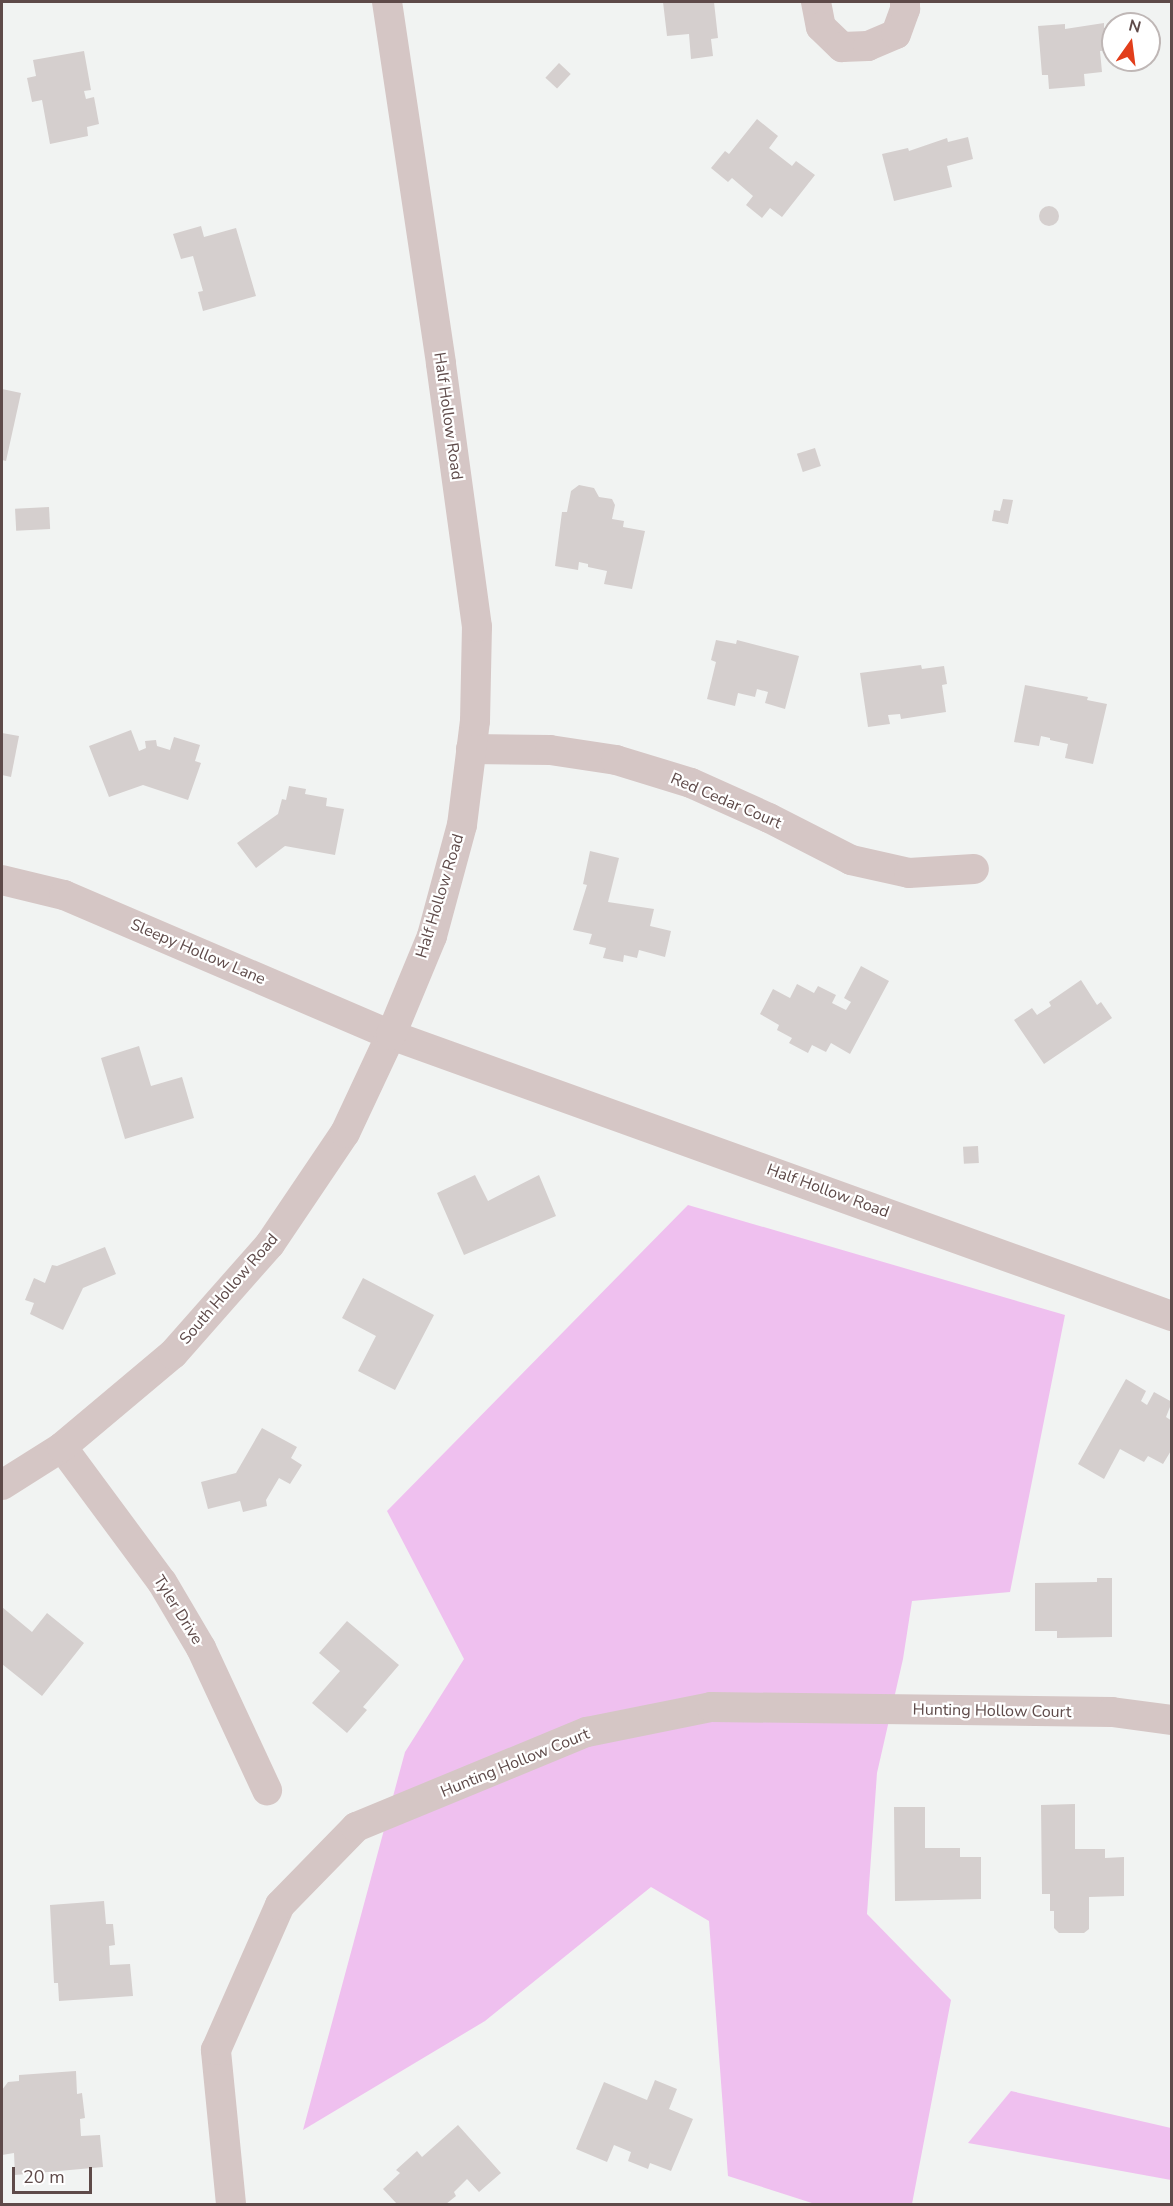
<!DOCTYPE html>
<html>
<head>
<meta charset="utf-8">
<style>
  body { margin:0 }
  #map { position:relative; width:1173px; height:2206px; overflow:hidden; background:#f1f3f2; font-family:"Nunito Sans",sans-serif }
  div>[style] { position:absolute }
  .green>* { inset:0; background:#efc0ef }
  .building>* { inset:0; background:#d5cfce; transform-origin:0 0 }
  .round { border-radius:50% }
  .minor>* { height:30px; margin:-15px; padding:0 15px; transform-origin:15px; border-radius:15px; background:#d5c6c5 }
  span { translate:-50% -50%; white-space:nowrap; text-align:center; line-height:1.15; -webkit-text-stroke:4.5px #fff; paint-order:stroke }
  .street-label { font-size:16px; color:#5e4a49 }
  .frame { position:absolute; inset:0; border:3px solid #5e4a49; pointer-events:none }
  .north { position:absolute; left:1101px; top:12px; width:60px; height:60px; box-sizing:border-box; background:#fff; border:2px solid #bfb7b6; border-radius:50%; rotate:14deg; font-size:16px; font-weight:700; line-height:24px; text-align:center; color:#5e4a49 }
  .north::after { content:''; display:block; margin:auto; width:21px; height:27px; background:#e23e1b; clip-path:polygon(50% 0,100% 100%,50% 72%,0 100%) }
  .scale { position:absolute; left:12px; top:2167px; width:80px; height:27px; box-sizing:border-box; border:3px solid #5e4a49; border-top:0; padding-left:8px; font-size:18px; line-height:21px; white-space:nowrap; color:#5e4a49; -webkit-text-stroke:4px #fff; paint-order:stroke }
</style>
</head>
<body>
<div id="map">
  <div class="green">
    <i style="clip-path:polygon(688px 1205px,1065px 1315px,1010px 1592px,912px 1601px,903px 1659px,877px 1773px,867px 1914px,951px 2000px,912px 2204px,815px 2204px,728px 2176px,709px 1921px,651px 1887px,485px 2021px,303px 2130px,405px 1752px,464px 1659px,387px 1511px)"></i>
    <i style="clip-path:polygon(1011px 2091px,1171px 2128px,1171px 2180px,968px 2143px)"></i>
  </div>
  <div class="building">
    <i style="clip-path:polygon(663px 2px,714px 2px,718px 38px,711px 39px,713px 56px,691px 59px,689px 34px,667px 36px)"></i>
    <i style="clip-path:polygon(1104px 23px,1104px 28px,1113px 27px,1113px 50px,1100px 51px,1102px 72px,1084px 74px,1085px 86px,1049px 89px,1048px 75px,1042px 75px,1038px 26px,1065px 24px,1065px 29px)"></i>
    <i style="clip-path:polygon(84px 51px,91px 90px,84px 91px,86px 99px,94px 97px,99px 124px,87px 127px,88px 136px,50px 144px,42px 100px,32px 102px,27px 78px,36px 76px,33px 60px)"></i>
    <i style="left:559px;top:63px;width:16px;height:20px;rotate:43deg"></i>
    <i style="clip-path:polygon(757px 119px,778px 136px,769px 148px,792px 166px,796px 161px,815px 175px,782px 217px,770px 208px,762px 218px,746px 205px,753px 196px,732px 178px,728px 182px,711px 168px,725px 151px,729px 154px)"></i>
    <i style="clip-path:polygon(968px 137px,973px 159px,947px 166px,952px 187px,894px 201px,882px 154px,908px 148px,909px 151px,947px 138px,948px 142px)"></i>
    <i class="round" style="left:1039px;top:206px;width:20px;height:20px"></i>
    <i style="clip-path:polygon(201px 226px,204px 237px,236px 228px,256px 296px,203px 311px,198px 292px,203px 291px,193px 256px,181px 259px,173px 234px)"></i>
    <i style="clip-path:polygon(2px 389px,21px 393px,6px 461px,2px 460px)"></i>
    <i style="left:815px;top:448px;width:19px;height:19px;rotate:72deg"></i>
    <i style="clip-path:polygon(579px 485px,594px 488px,599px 497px,612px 499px,615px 505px,612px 519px,624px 521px,623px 527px,645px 531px,632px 589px,604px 584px,607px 571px,588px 567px,588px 564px,579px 562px,578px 570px,555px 566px,562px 512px,567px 512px,571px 491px)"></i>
    <i style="clip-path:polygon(1003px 499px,1013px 500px,1008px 524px,992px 521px,994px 510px,1000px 511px)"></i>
    <i style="left:49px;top:507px;width:22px;height:34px;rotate:87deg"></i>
    <i style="clip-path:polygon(716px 640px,736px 644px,737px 640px,799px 656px,785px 709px,765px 703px,768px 692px,757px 689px,755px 697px,738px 693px,735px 706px,707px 699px,716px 662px,711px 660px)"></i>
    <i style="clip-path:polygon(921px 665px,922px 669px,944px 666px,947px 684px,942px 685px,946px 712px,901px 719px,900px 714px,888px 715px,890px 724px,868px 727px,860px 673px)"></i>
    <i style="clip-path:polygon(1025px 685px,1088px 697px,1087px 700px,1107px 704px,1093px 764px,1065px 758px,1068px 744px,1050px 740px,1050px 738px,1041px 736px,1039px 746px,1014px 742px)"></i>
    <i style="clip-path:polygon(131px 730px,139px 751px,146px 748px,145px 741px,156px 740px,157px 746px,170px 750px,174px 737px,200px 745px,195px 761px,201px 763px,188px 800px,143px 785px,109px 797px,89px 746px)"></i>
    <i style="clip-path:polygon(2px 733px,19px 736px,11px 777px,2px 775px)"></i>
    <i style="clip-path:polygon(289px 786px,306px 789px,305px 794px,327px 798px,326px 806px,344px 809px,335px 855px,285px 846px,256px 868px,237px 843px,278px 814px,282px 799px,286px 800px)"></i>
    <i style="clip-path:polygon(590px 851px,619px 858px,608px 902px,654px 909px,650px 926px,671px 931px,665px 957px,639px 950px,637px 958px,624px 955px,623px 962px,603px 958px,606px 948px,589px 944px,592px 934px,573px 930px,587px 885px,583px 884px)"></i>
    <i style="clip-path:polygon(861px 966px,889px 981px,850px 1054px,831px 1043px,826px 1052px,812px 1045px,808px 1053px,789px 1043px,792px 1038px,777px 1030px,779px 1025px,760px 1014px,773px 989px,790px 998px,797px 984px,814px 993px,818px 986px,836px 995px,832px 1003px,846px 1010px,851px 1002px,844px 998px)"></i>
    <i style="clip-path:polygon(1081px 980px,1097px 1005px,1101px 1002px,1112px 1018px,1044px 1064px,1014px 1020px,1032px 1008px,1037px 1015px,1051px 1006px,1049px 1002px)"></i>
    <i style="clip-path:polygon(139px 1046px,151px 1086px,182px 1077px,194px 1118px,125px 1139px,101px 1058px)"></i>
    <i style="left:978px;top:1146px;width:17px;height:15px;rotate:87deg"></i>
    <i style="clip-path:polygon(475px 1175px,488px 1201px,539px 1175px,556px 1216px,464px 1255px,437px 1193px)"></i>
    <i style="clip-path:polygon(105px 1247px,116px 1274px,83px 1288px,63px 1330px,30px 1314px,34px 1303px,25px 1300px,34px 1278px,45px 1283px,52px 1265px,57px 1266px)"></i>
    <i style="clip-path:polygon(363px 1278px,434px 1315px,395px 1390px,358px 1371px,376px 1336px,342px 1318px)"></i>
    <i style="clip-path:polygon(1126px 1379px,1146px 1391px,1141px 1401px,1147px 1405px,1154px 1392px,1172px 1402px,1166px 1417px,1172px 1421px,1172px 1449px,1163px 1464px,1148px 1456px,1144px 1462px,1120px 1449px,1104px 1479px,1078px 1464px)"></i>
    <i style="clip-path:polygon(262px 1428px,297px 1447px,291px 1458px,302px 1465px,290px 1484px,279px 1478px,266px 1500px,267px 1506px,243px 1512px,240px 1501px,208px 1509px,201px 1482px,236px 1473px)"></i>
    <i style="clip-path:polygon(1097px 1578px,1112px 1578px,1112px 1637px,1057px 1638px,1057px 1631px,1035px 1631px,1035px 1583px,1097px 1582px)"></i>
    <i style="clip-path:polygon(2px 1607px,32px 1632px,47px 1613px,84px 1643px,42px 1696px,2px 1664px)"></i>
    <i style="clip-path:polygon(347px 1621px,399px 1665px,363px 1707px,367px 1710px,347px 1733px,312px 1703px,340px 1671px,319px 1653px)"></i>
    <i style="clip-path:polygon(1075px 1804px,1075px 1849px,1105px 1849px,1105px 1858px,1124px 1857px,1124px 1896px,1089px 1897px,1089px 1929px,1084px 1933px,1059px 1933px,1054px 1928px,1054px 1911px,1050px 1911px,1050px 1894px,1042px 1894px,1041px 1805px)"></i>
    <i style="clip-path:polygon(894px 1807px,925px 1807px,925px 1848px,960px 1848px,960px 1857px,981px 1857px,981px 1899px,895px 1901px)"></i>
    <i style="clip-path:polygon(104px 1901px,106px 1924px,113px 1924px,115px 1945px,109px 1946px,110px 1965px,130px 1964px,133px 1996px,59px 2001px,58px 1983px,54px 1983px,50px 1905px)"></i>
    <i style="clip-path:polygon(76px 2071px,77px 2094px,82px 2093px,85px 2118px,80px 2119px,81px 2136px,100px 2135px,103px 2167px,15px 2175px,14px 2153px,2px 2155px,2px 2090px,8px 2082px,19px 2081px,19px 2075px)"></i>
    <i style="clip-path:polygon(655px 2080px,677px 2089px,669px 2109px,693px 2119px,671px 2171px,650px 2163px,648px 2169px,628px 2161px,631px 2152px,614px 2145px,607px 2162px,576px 2149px,604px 2082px,647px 2100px)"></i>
    <i style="clip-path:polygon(458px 2125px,501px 2173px,479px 2192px,467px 2179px,454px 2192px,456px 2196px,446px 2204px,397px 2204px,383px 2189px,400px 2173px,396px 2170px,417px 2151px,422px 2157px)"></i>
  </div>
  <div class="minor">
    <i style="left:816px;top:2px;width:25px;rotate:79deg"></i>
    <i style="left:821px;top:27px;width:29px;rotate:44deg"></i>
    <i style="left:842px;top:47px;width:26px;rotate:-2deg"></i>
    <i style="left:868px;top:46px;width:30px;rotate:-23deg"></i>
    <i style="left:896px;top:34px;width:27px;rotate:-70deg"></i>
    <i style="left:905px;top:9px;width:7px;rotate:-90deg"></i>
    <i style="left:471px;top:749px;width:79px;rotate:0.7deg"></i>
    <i style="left:550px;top:750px;width:67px;rotate:8.6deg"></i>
    <i style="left:616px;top:760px;width:78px;rotate:17deg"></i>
    <i style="left:691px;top:783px;width:85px;rotate:24.2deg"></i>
    <i style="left:769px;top:818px;width:92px;rotate:27.1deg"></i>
    <i style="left:851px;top:860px;width:59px;rotate:12.6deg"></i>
    <i style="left:909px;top:873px;width:65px;rotate:-3.5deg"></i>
    <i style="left:2px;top:880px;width:64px;rotate:13.6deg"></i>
    <i style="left:64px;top:895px;width:356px;rotate:23.2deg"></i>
    <i style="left:391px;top:1035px;width:830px;rotate:19.79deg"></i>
    <i style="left:62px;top:1447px;width:168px;rotate:53.5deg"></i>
    <i style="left:162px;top:1582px;width:77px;rotate:59.4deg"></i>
    <i style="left:201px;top:1648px;width:157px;rotate:65.1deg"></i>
    <i style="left:2px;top:1485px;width:71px;rotate:-32.3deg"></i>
    <i style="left:62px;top:1447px;width:145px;rotate:-40deg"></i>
    <i style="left:173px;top:1354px;width:147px;rotate:-48.6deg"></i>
    <i style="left:270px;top:1244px;width:134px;rotate:-56deg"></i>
    <i style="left:345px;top:1133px;width:108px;rotate:-64.9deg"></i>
    <i style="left:391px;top:1035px;width:107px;rotate:-67.5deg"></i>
    <i style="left:432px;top:936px;width:115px;rotate:-74.9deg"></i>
    <i style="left:462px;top:825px;width:105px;rotate:-82.9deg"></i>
    <i style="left:475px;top:721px;width:94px;rotate:-88.8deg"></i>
    <i style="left:477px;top:627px;width:266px;rotate:-97.8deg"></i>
    <i style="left:441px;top:363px;width:365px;rotate:-98.5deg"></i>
    <i style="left:231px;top:2204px;width:155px;rotate:-95.6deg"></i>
    <i style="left:216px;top:2050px;width:158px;rotate:-66.2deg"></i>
    <i style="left:280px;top:1905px;width:109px;rotate:-45.7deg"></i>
    <i style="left:356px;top:1827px;width:250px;rotate:-22.4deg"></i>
    <i style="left:587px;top:1732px;width:126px;rotate:-11.4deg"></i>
    <i style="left:711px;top:1707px;width:401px;rotate:0.7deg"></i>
    <i style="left:1112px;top:1712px;width:61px;rotate:7.6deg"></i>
  </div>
  <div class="street-label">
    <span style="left:448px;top:416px;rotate:82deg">Half Hollow Road</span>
    <span style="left:726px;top:801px;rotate:23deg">Red Cedar Court</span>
    <span style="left:440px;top:896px;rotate:-73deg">Half Hollow Road</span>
    <span style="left:198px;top:952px;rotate:23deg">Sleepy Hollow Lane</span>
    <span style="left:828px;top:1191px;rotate:20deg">Half Hollow Road</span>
    <span style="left:229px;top:1289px;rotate:-49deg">South Hollow Road</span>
    <span style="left:178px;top:1610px;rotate:58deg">Tyler Drive</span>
    <span style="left:992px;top:1711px;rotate:1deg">Hunting Hollow Court</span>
    <span style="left:515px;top:1763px;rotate:-22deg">Hunting Hollow Court</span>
  </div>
  <div class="frame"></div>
  <div class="north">N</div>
  <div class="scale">20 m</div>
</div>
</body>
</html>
